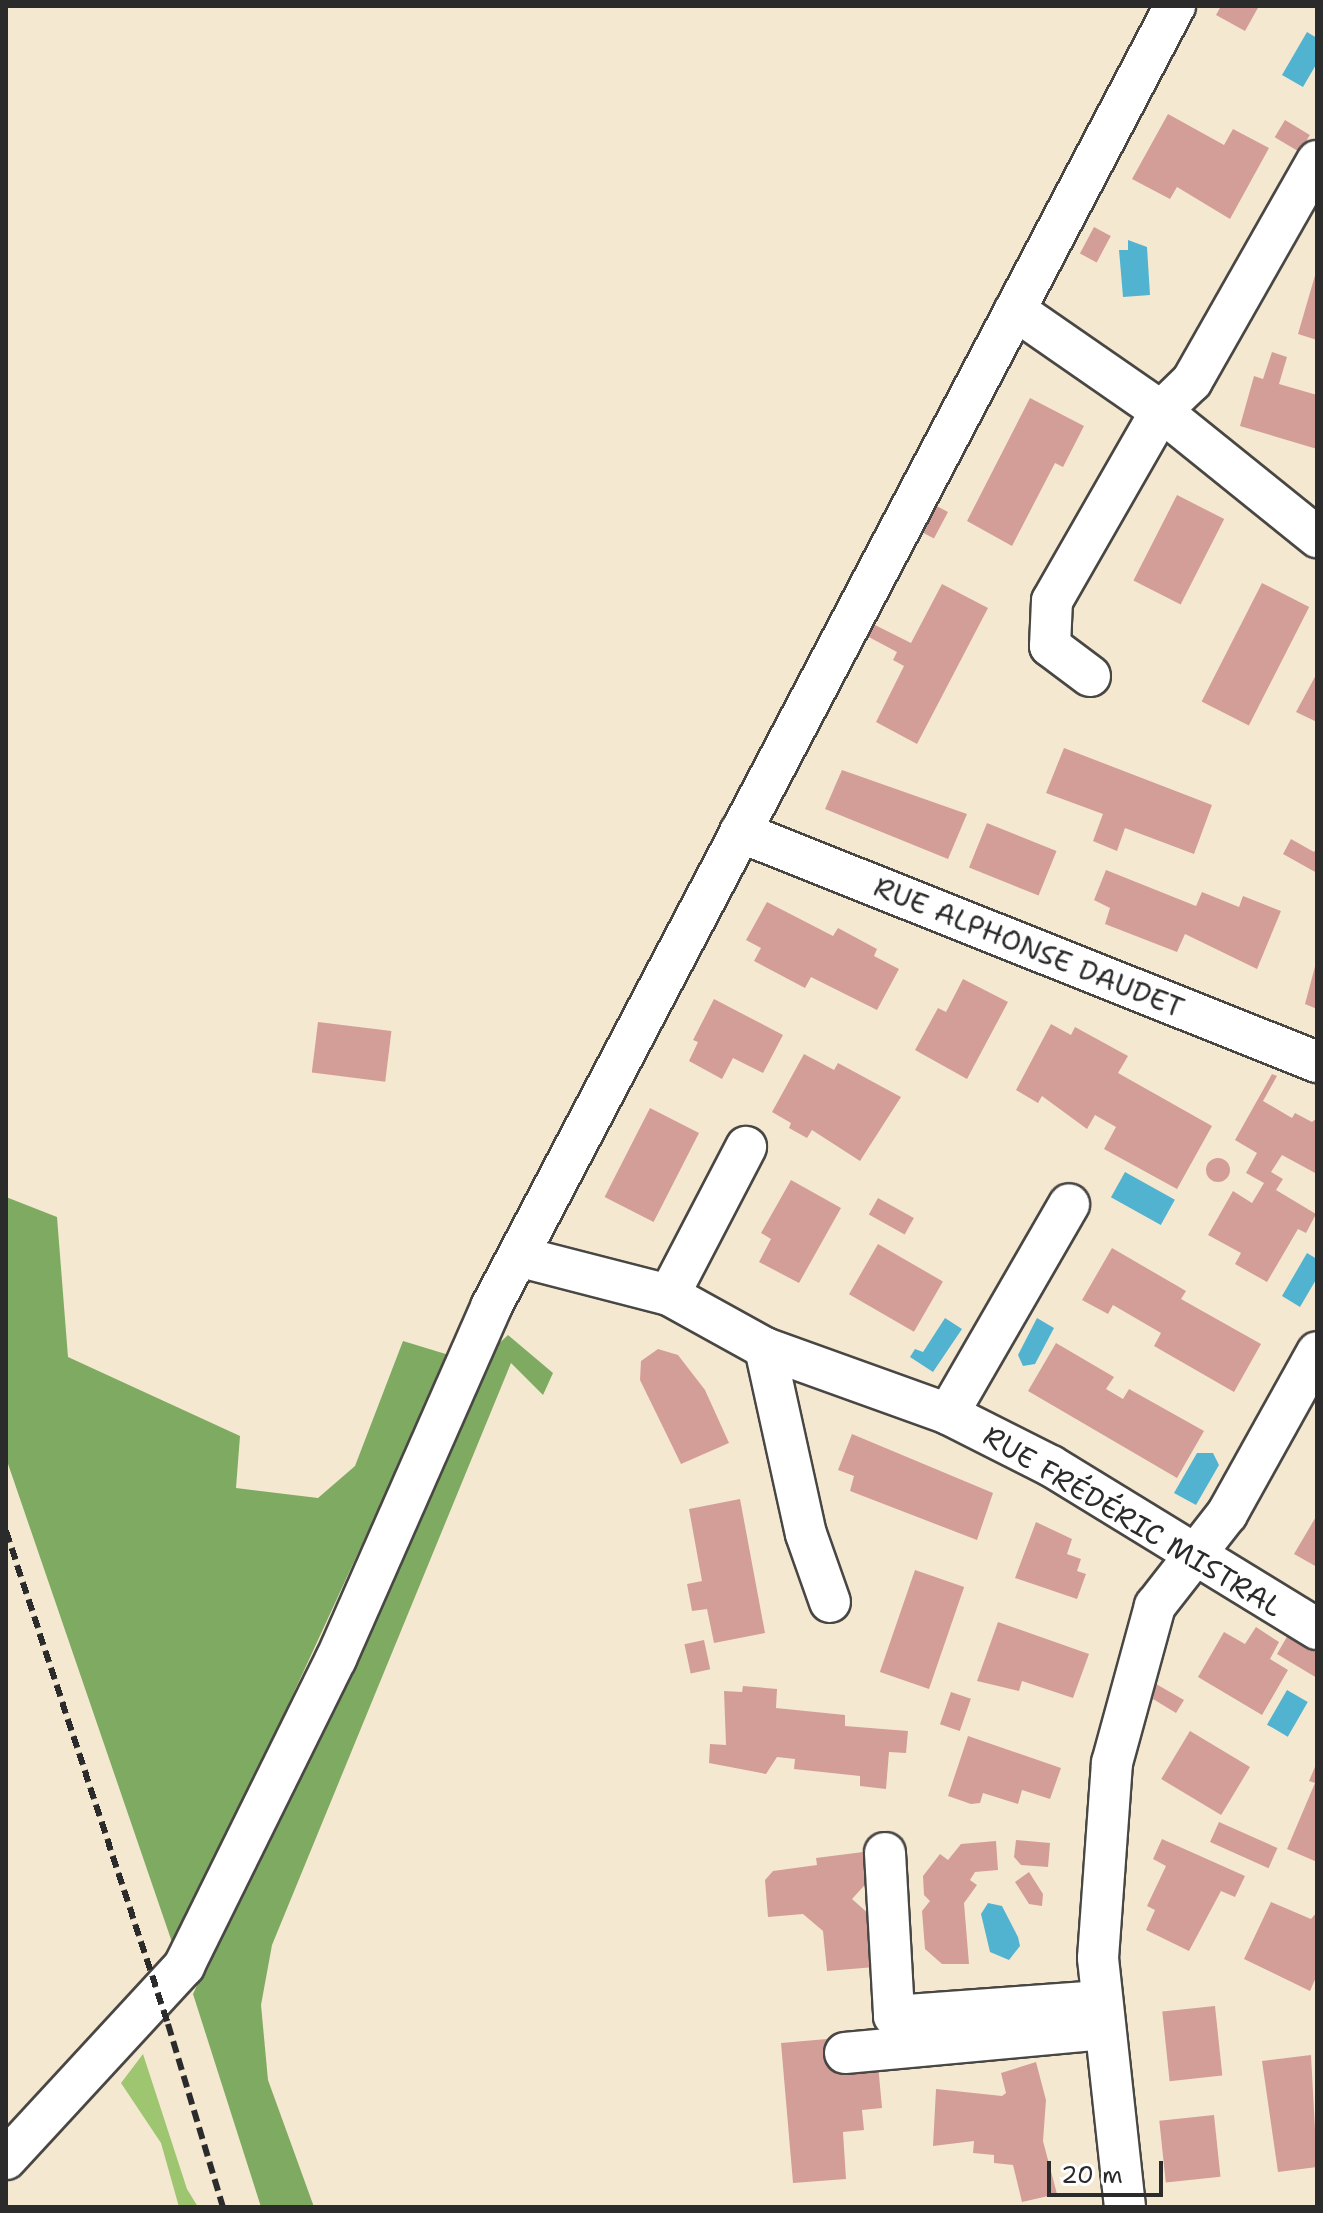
<!DOCTYPE html>
<html>
<head>
<meta charset="utf-8">
<style>
  body { margin:0 }
  #map { position:relative; width:1323px; height:2213px; overflow:hidden; background:#f5e8d1; font-family:"Shantell Sans",sans-serif }
  div>[style] { position:absolute }
  .green>* { inset:0; background:#9ec570 }
  .forest>* { inset:0; background:#7eaa62 }
  .water>* { inset:0; background:#51b3d0; transform-origin:0 0 }
  .building>* { inset:0; background:#d49e98; transform-origin:0 0 }
  .round { border-radius:50% }
  .roads { filter:drop-shadow(2px 0 #494744) drop-shadow(-2px 0 #494744) drop-shadow(0 2px #494744) drop-shadow(0 -2px #494744) }
  .minor>* { height:40px; margin:-20px; padding:0 20px; transform-origin:20px; border-radius:20px; background:#fff }
  .rail>* { height:6px; margin-top:-3px; transform-origin:0; background:repeating-linear-gradient(90deg,#2b2b2b 0 12px,transparent 0 18px) }
  span { translate:-50% -50%; white-space:nowrap; text-align:center; line-height:1.15; -webkit-text-stroke:6px #fff; paint-order:stroke }
  .street-label { font-size:28px; color:#2b2b2b }
  .frame { position:absolute; inset:0; border:8px solid #2b2b2b; pointer-events:none }
  .scale { position:absolute; left:1047px; top:2161px; width:116px; height:36px; box-sizing:border-box; border:4px solid #2b2b2b; border-top:0; padding-left:10px; font-size:24px; line-height:28px; white-space:nowrap; color:#2b2b2b; -webkit-text-stroke:6px #fff; paint-order:stroke }
</style>
</head>
<body>
<div id="map">
  <div class="green">
    <i style="clip-path:polygon(143px 2054px,187px 2189px,198px 2207px,179px 2207px,161px 2143px,121px 2083px)"></i>
  </div>
  <div class="forest">
    <i style="clip-path:polygon(6px 1197px,57px 1217px,68px 1357px,240px 1436px,236px 1488px,318px 1498px,355px 1466px,403px 1341px,449px 1355px,175px 1951px,6px 1458px)"></i>
    <i style="clip-path:polygon(508px 1335px,553px 1373px,543px 1395px,511px 1363px,272px 1945px,261px 2005px,268px 2080px,314px 2207px,261px 2207px,193px 1994px,489px 1353px)"></i>
  </div>
  <div class="water">
    <i style="clip-path:polygon(1307px 32px,1317px 38px,1317px 63px,1303px 87px,1282px 75px)"></i>
    <i style="clip-path:polygon(1128px 240px,1147px 247px,1150px 295px,1123px 297px,1119px 250px,1128px 250px)"></i>
    <i style="left:1125px;top:1172px;width:57px;height:29px;rotate:29deg"></i>
    <i style="clip-path:polygon(1307px 1253px,1317px 1259px,1317px 1278px,1300px 1307px,1282px 1296px)"></i>
    <i style="clip-path:polygon(945px 1318px,962px 1329px,933px 1372px,910px 1357px,915px 1349px,923px 1352px)"></i>
    <i style="clip-path:polygon(1037px 1318px,1054px 1328px,1035px 1364px,1023px 1366px,1018px 1355px)"></i>
    <i style="clip-path:polygon(1197px 1453px,1213px 1453px,1219px 1465px,1196px 1505px,1174px 1493px)"></i>
    <i style="left:1287px;top:1690px;width:24px;height:40px;rotate:30deg"></i>
    <i style="clip-path:polygon(988px 1903px,1002px 1906px,1018px 1937px,1020px 1946px,1009px 1960px,990px 1952px,981px 1914px)"></i>
  </div>
  <div class="building">
    <i style="clip-path:polygon(1221px 6px,1259px 6px,1245px 31px,1216px 15px)"></i>
    <i style="clip-path:polygon(1168px 114px,1224px 145px,1233px 129px,1269px 148px,1230px 219px,1177px 187px,1170px 199px,1132px 179px)"></i>
    <i style="left:1285px;top:120px;width:29px;height:20px;rotate:31deg"></i>
    <i style="left:1094px;top:227px;width:19px;height:30px;rotate:28deg"></i>
    <i style="clip-path:polygon(1316px 272px,1317px 272px,1317px 340px,1298px 334px)"></i>
    <i style="clip-path:polygon(1272px 352px,1287px 357px,1279px 384px,1317px 395px,1317px 449px,1240px 426px,1254px 376px,1263px 379px)"></i>
    <i style="clip-path:polygon(1030px 398px,1084px 426px,1063px 467px,1055px 463px,1012px 546px,967px 521px)"></i>
    <i style="left:1177px;top:495px;width:53px;height:96px;rotate:27deg"></i>
    <i style="left:933px;top:504px;width:17px;height:30px;rotate:28deg"></i>
    <i style="left:1262px;top:583px;width:53px;height:133px;rotate:27deg"></i>
    <i style="clip-path:polygon(942px 584px,988px 608px,917px 744px,876px 722px,904px 666px,893px 660px,897px 652px,865px 635px,871px 623px,911px 643px)"></i>
    <i style="clip-path:polygon(1317px 673px,1317px 722px,1296px 712px)"></i>
    <i style="clip-path:polygon(1064px 748px,1212px 805px,1194px 854px,1125px 828px,1117px 851px,1093px 841px,1103px 814px,1046px 793px)"></i>
    <i style="clip-path:polygon(842px 770px,967px 814px,948px 859px,825px 809px)"></i>
    <i style="left:987px;top:823px;width:75px;height:48px;rotate:22deg"></i>
    <i style="clip-path:polygon(1291px 839px,1314px 852px,1317px 847px,1317px 873px,1283px 854px)"></i>
    <i style="clip-path:polygon(1106px 870px,1196px 906px,1202px 892px,1239px 907px,1243px 896px,1281px 911px,1257px 969px,1185px 934px,1177px 952px,1105px 924px,1110px 908px,1094px 900px)"></i>
    <i style="clip-path:polygon(767px 902px,833px 936px,838px 928px,877px 949px,874px 956px,899px 969px,877px 1010px,811px 977px,805px 988px,754px 961px,761px 948px,746px 940px)"></i>
    <i style="clip-path:polygon(1317px 959px,1317px 1009px,1305px 1004px)"></i>
    <i style="clip-path:polygon(963px 979px,1008px 1002px,967px 1079px,915px 1050px,938px 1008px,946px 1012px)"></i>
    <i style="clip-path:polygon(714px 999px,783px 1035px,763px 1073px,733px 1058px,722px 1079px,689px 1061px,698px 1042px,693px 1040px)"></i>
    <i style="left:318px;top:1022px;width:74px;height:51px;rotate:7deg"></i>
    <i style="clip-path:polygon(1051px 1024px,1071px 1035px,1075px 1027px,1128px 1056px,1118px 1073px,1212px 1126px,1177px 1189px,1104px 1149px,1116px 1127px,1095px 1115px,1087px 1129px,1042px 1096px,1038px 1103px,1016px 1090px)"></i>
    <i style="clip-path:polygon(804px 1054px,834px 1070px,838px 1063px,901px 1097px,860px 1161px,812px 1130px,807px 1138px,789px 1128px,791px 1123px,772px 1112px)"></i>
    <i style="clip-path:polygon(1272px 1074px,1277px 1076px,1263px 1101px,1292px 1118px,1295px 1113px,1312px 1122px,1317px 1118px,1317px 1174px,1282px 1155px,1271px 1172px,1283px 1179px,1276px 1190px,1316px 1214px,1306px 1233px,1298px 1229px,1267px 1282px,1235px 1264px,1241px 1253px,1208px 1235px,1233px 1191px,1252px 1203px,1264px 1183px,1246px 1173px,1257px 1153px,1235px 1140px)"></i>
    <i style="left:650px;top:1108px;width:55px;height:100px;rotate:27deg"></i>
    <i class="round" style="left:1206px;top:1158px;width:24px;height:24px"></i>
    <i style="clip-path:polygon(791px 1180px,841px 1208px,799px 1283px,759px 1262px,771px 1239px,761px 1233px)"></i>
    <i style="left:878px;top:1198px;width:41px;height:19px;rotate:29deg"></i>
    <i style="left:878px;top:1244px;width:75px;height:58px;rotate:30deg"></i>
    <i style="clip-path:polygon(1112px 1248px,1186px 1291px,1181px 1299px,1261px 1344px,1234px 1392px,1154px 1346px,1161px 1333px,1113px 1305px,1108px 1314px,1082px 1300px)"></i>
    <i style="clip-path:polygon(1056px 1343px,1114px 1377px,1106px 1389px,1123px 1399px,1129px 1389px,1204px 1431px,1177px 1478px,1028px 1391px)"></i>
    <i style="clip-path:polygon(658px 1349px,678px 1355px,705px 1390px,729px 1443px,681px 1464px,640px 1380px,641px 1361px)"></i>
    <i style="clip-path:polygon(852px 1434px,993px 1493px,977px 1540px,850px 1491px,854px 1476px,838px 1470px)"></i>
    <i style="clip-path:polygon(740px 1499px,765px 1633px,714px 1643px,707px 1609px,692px 1611px,687px 1584px,702px 1581px,689px 1509px)"></i>
    <i style="clip-path:polygon(1317px 1515px,1317px 1567px,1294px 1554px)"></i>
    <i style="clip-path:polygon(1036px 1522px,1072px 1539px,1067px 1554px,1081px 1559px,1077px 1571px,1086px 1574px,1077px 1599px,1015px 1578px)"></i>
    <i style="left:915px;top:1570px;width:52px;height:108px;rotate:19deg"></i>
    <i style="clip-path:polygon(998px 1622px,1089px 1654px,1073px 1698px,1022px 1681px,1019px 1691px,977px 1681px)"></i>
    <i style="clip-path:polygon(1256px 1627px,1279px 1642px,1270px 1659px,1288px 1670px,1262px 1715px,1198px 1677px,1224px 1632px,1245px 1644px)"></i>
    <i style="clip-path:polygon(1288px 1635px,1317px 1653px,1317px 1678px,1277px 1654px)"></i>
    <i style="left:704px;top:1640px;width:30px;height:20px;rotate:78deg"></i>
    <i style="clip-path:polygon(1156px 1684px,1184px 1700px,1176px 1713px,1153px 1699px)"></i>
    <i style="clip-path:polygon(743px 1686px,777px 1689px,776px 1708px,845px 1715px,845px 1726px,908px 1731px,906px 1753px,889px 1752px,886px 1789px,860px 1786px,860px 1776px,794px 1769px,795px 1759px,777px 1757px,766px 1774px,709px 1763px,710px 1744px,726px 1745px,724px 1691px,742px 1692px)"></i>
    <i style="left:951px;top:1692px;width:21px;height:34px;rotate:19deg"></i>
    <i style="left:1190px;top:1731px;width:70px;height:56px;rotate:31deg"></i>
    <i style="clip-path:polygon(968px 1736px,1061px 1768px,1050px 1799px,1022px 1790px,1018px 1804px,983px 1793px,980px 1803px,971px 1804px,948px 1796px)"></i>
    <i style="clip-path:polygon(1317px 1762px,1317px 1862px,1287px 1849px,1315px 1783px,1309px 1781px)"></i>
    <i style="left:1219px;top:1822px;width:64px;height:22px;rotate:24deg"></i>
    <i style="clip-path:polygon(1162px 1839px,1245px 1876px,1235px 1897px,1221px 1891px,1189px 1951px,1146px 1930px,1155px 1910px,1147px 1906px,1166px 1866px,1153px 1859px)"></i>
    <i style="clip-path:polygon(1016px 1840px,1050px 1843px,1048px 1867px,1021px 1865px,1014px 1857px)"></i>
    <i style="clip-path:polygon(996px 1841px,998px 1870px,975px 1872px,970px 1880px,977px 1885px,964px 1903px,969px 1964px,942px 1964px,925px 1949px,922px 1911px,930px 1901px,924px 1895px,923px 1876px,940px 1854px,948px 1860px,961px 1844px)"></i>
    <i style="clip-path:polygon(871px 1851px,873px 1876px,852px 1899px,870px 1915px,875px 1967px,827px 1971px,823px 1931px,803px 1914px,768px 1917px,765px 1880px,773px 1871px,817px 1865px,816px 1858px)"></i>
    <i style="clip-path:polygon(1029px 1872px,1043px 1894px,1042px 1906px,1029px 1904px,1015px 1882px)"></i>
    <i style="clip-path:polygon(1271px 1902px,1311px 1919px,1317px 1912px,1317px 1975px,1310px 1991px,1244px 1959px)"></i>
    <i style="left:1215px;top:2006px;width:70px;height:53px;rotate:84deg"></i>
    <i style="clip-path:polygon(827px 2039px,829px 2068px,878px 2064px,882px 2108px,862px 2110px,864px 2130px,843px 2132px,846px 2179px,793px 2183px,781px 2043px)"></i>
    <i style="clip-path:polygon(1311px 2055px,1317px 2167px,1278px 2172px,1262px 2061px)"></i>
    <i style="clip-path:polygon(1036px 2062px,1046px 2100px,1043px 2141px,1057px 2194px,1022px 2202px,1013px 2165px,994px 2163px,994px 2155px,973px 2153px,974px 2141px,933px 2146px,936px 2089px,1002px 2096px,1006px 2093px,1001px 2073px)"></i>
    <i style="left:1214px;top:2115px;width:62px;height:55px;rotate:84deg"></i>
  </div>
  <div class="roads">
    <div class="minor">
      <i style="left:1015px;top:310px;width:178px;rotate:34.7deg"></i>
      <i style="left:1161px;top:411px;width:201px;rotate:38.9deg"></i>
      <i style="left:1090px;top:676px;width:50px;rotate:-143.1deg"></i>
      <i style="left:1050px;top:646px;width:45px;rotate:-87.5deg"></i>
      <i style="left:1052px;top:601px;width:219px;rotate:-60.2deg"></i>
      <i style="left:1161px;top:411px;width:43px;rotate:-44.1deg"></i>
      <i style="left:1192px;top:381px;width:253px;rotate:-60.4deg"></i>
      <i style="left:740px;top:832px;width:621px;rotate:21.73deg"></i>
      <i style="left:521px;top:1257px;width:153px;rotate:14.4deg"></i>
      <i style="left:669px;top:1295px;width:110px;rotate:28.9deg"></i>
      <i style="left:765px;top:1348px;width:195px;rotate:19.8deg"></i>
      <i style="left:948px;top:1414px;width:115px;rotate:26.8deg"></i>
      <i style="left:1051px;top:1466px;width:312px;rotate:31.5deg"></i>
      <i style="left:669px;top:1295px;width:167px;rotate:-62.5deg"></i>
      <i style="left:765px;top:1348px;width:190px;rotate:77.6deg"></i>
      <i style="left:806px;top:1534px;width:72px;rotate:70.6deg"></i>
      <i style="left:948px;top:1414px;width:242px;rotate:-60deg"></i>
      <i style="left:885px;top:1853px;width:163px;rotate:86.8deg"></i>
      <i style="left:894px;top:2016px;width:207px;rotate:-4.2deg"></i>
      <i style="left:845px;top:2053px;width:260px;rotate:-5.3deg"></i>
      <i style="left:6px;top:2159px;width:263px;rotate:-47.3deg"></i>
      <i style="left:184px;top:1966px;width:343px;rotate:-63.7deg"></i>
      <i style="left:336px;top:1659px;width:385px;rotate:-66.2deg"></i>
      <i style="left:491px;top:1307px;width:1470px;rotate:-62.27deg"></i>
      <i style="left:1125px;top:2207px;width:250px;rotate:-96.2deg"></i>
      <i style="left:1098px;top:1958px;width:196px;rotate:-85.9deg"></i>
      <i style="left:1112px;top:1763px;width:163px;rotate:-74.7deg"></i>
      <i style="left:1155px;top:1606px;width:117px;rotate:-52deg"></i>
      <i style="left:1227px;top:1514px;width:185px;rotate:-60.9deg"></i>
    </div>
  </div>
  <div class="rail">
    <i style="left:6px;top:1531px;width:519px;rotate:71.81deg"></i>
    <i style="left:168px;top:2024px;width:191px;rotate:73.3deg"></i>
  </div>
  <div class="street-label">
    <span style="left:1029px;top:947px;rotate:22deg">RUE ALPHONSE DAUDET</span>
    <span style="left:1133px;top:1521px;rotate:31deg">RUE FRÉDÉRIC MISTRAL</span>
  </div>
  <div class="frame"></div>
  <div class="scale">20 m</div>
</div>
</body>
</html>
